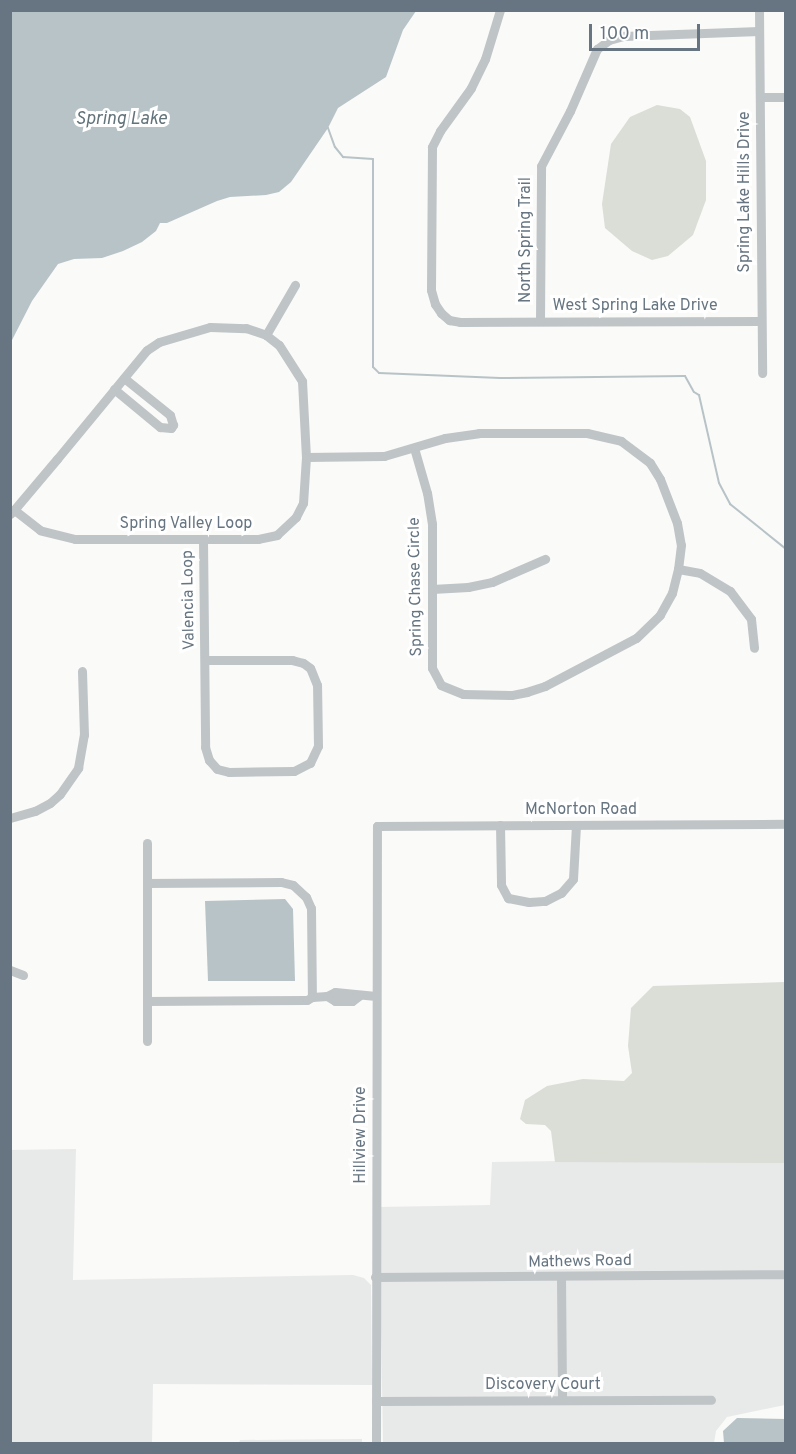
<!DOCTYPE html>
<html>
<head>
<meta charset="utf-8">
<style>
  body { margin:0 }
  #map { position:relative; width:796px; height:1454px; overflow:hidden; background:#fafaf8; font-family:Overpass,sans-serif }
  div>[style] { position:absolute }
  .built>* { inset:0; background:#e8e9e9 }
  .green>* { inset:0; background:#daded7 }
  .water>* { inset:0; background:#b8c3c7 }
  .stream>* { height:2px; margin:-1px; padding:0 1px; transform-origin:1px; border-radius:1px; background:#b8c3c7 }
  .minor>* { height:9px; margin:-4.5px; padding:0 4.5px; transform-origin:4.5px; border-radius:4.5px; background:#bfc4c7 }
  span { translate:-50% -50%; white-space:nowrap; text-align:center; line-height:1.15; -webkit-text-stroke:6px #fff; paint-order:stroke }
  .street-label { font-size:16px; color:#667581 }
  .water-label { font-size:18px; color:#62737a; font-style:italic }
  .frame { position:absolute; inset:0; border:12px solid #667581; pointer-events:none }
  .scale { position:absolute; left:589px; top:24px; width:111px; height:27px; box-sizing:border-box; border:3px solid #667581; border-top:0; padding-left:8px; font-size:18px; line-height:21px; white-space:nowrap; color:#667581; -webkit-text-stroke:4px #fff; paint-order:stroke }
</style>
</head>
<body>
<div id="map">
  <div class="built">
    <i style="clip-path:polygon(76px 1149px,73px 1280px,353px 1275px,364px 1278px,371px 1285px,372px 1385px,153px 1384px,152px 1443px,11px 1443px,10px 1150px)"></i>
    <i style="clip-path:polygon(785px 1158px,785px 1405px,727px 1417px,716px 1431px,714px 1443px,383px 1443px,379px 1207px,490px 1205px,492px 1162px)"></i>
    <i style="clip-path:polygon(362px 1439px,362px 1444px,239px 1443px,240px 1440px)"></i>
  </div>
  <div class="green">
    <i style="clip-path:polygon(657px 105px,680px 109px,690px 117px,706px 161px,706px 200px,693px 235px,668px 256px,652px 260px,632px 251px,605px 228px,602px 204px,611px 144px,630px 117px)"></i>
    <i style="clip-path:polygon(785px 982px,785px 1163px,555px 1162px,551px 1131px,545px 1125px,526px 1124px,520px 1119px,525px 1100px,547px 1086px,583px 1079px,624px 1081px,632px 1073px,628px 1046px,631px 1008px,653px 986px)"></i>
  </div>
  <div class="water">
    <i style="clip-path:polygon(11px 10px,416px 10px,416px 11px,403px 30px,386px 77px,338px 108px,328px 128px,302px 166px,291px 182px,279px 192px,266px 195px,230px 197px,217px 201px,167px 223px,160px 223px,156px 231px,142px 242px,123px 251px,102px 258px,74px 259px,58px 264px,32px 301px,11px 342px)"></i>
    <i style="clip-path:polygon(285px 899px,293px 909px,295px 981px,208px 981px,205px 901px)"></i>
    <i style="clip-path:polygon(737px 1418px,785px 1419px,785px 1443px,724px 1443px,723px 1431px)"></i>
  </div>
  <div class="stream">
    <i style="left:325px;top:127px;width:3px;rotate:18deg"></i>
    <i style="left:328px;top:128px;width:20px;rotate:70deg"></i>
    <i style="left:335px;top:147px;width:13px;rotate:51deg"></i>
    <i style="left:343px;top:157px;width:30px;rotate:4deg"></i>
    <i style="left:373px;top:159px;width:208px;rotate:90deg"></i>
    <i style="left:373px;top:367px;width:8px;rotate:45deg"></i>
    <i style="left:379px;top:373px;width:121px;rotate:2.4deg"></i>
    <i style="left:500px;top:378px;width:185px;rotate:-0.6deg"></i>
    <i style="left:685px;top:376px;width:18px;rotate:61deg"></i>
    <i style="left:694px;top:392px;width:6px;rotate:31deg"></i>
    <i style="left:699px;top:395px;width:90px;rotate:77.2deg"></i>
    <i style="left:719px;top:483px;width:24px;rotate:62deg"></i>
    <i style="left:730px;top:504px;width:72px;rotate:38.8deg"></i>
  </div>
  <div class="minor">
    <i style="left:500px;top:10px;width:51px;rotate:107deg"></i>
    <i style="left:485px;top:59px;width:32px;rotate:116deg"></i>
    <i style="left:471px;top:88px;width:53px;rotate:125.8deg"></i>
    <i style="left:440px;top:131px;width:18px;rotate:117deg"></i>
    <i style="left:432px;top:147px;width:143px;rotate:90.4deg"></i>
    <i style="left:431px;top:290px;width:15px;rotate:74deg"></i>
    <i style="left:435px;top:304px;width:11px;rotate:56deg"></i>
    <i style="left:441px;top:313px;width:11px;rotate:41deg"></i>
    <i style="left:449px;top:320px;width:11px;rotate:10deg"></i>
    <i style="left:460px;top:322px;width:301px;rotate:-0.2deg"></i>
    <i style="left:759px;top:10px;width:363px;rotate:89.5deg"></i>
    <i style="left:760px;top:97px;width:26px"></i>
    <i style="left:540px;top:321px;width:155px;rotate:-89.6deg"></i>
    <i style="left:541px;top:166px;width:62px;rotate:-62.2deg"></i>
    <i style="left:570px;top:111px;width:68px;rotate:-66.5deg"></i>
    <i style="left:597px;top:49px;width:15px;rotate:-37deg"></i>
    <i style="left:609px;top:40px;width:15px;rotate:-16deg"></i>
    <i style="left:623px;top:36px;width:136px;rotate:-2.1deg"></i>
    <i style="left:266px;top:335px;width:58px;rotate:-59.9deg"></i>
    <i style="left:114px;top:389px;width:60px;rotate:39.6deg"></i>
    <i style="left:160px;top:427px;width:11px;rotate:5deg"></i>
    <i style="left:171px;top:428px;width:4px;rotate:-56deg"></i>
    <i style="left:173px;top:425px;width:10px;rotate:-107deg"></i>
    <i style="left:170px;top:415px;width:59px;rotate:-141.2deg"></i>
    <i style="left:306px;top:457px;width:78px;rotate:-0.7deg"></i>
    <i style="left:384px;top:456px;width:64px;rotate:-16.4deg"></i>
    <i style="left:445px;top:438px;width:34px;rotate:-8deg"></i>
    <i style="left:479px;top:433px;width:108px"></i>
    <i style="left:587px;top:433px;width:35px;rotate:13deg"></i>
    <i style="left:621px;top:441px;width:36px;rotate:37deg"></i>
    <i style="left:650px;top:463px;width:19px;rotate:58deg"></i>
    <i style="left:660px;top:479px;width:47px;rotate:68.9deg"></i>
    <i style="left:677px;top:523px;width:22px;rotate:80deg"></i>
    <i style="left:681px;top:545px;width:24px;rotate:97deg"></i>
    <i style="left:678px;top:569px;width:25px;rotate:104deg"></i>
    <i style="left:672px;top:593px;width:25px;rotate:119deg"></i>
    <i style="left:660px;top:615px;width:33px;rotate:136deg"></i>
    <i style="left:636px;top:638px;width:103px;rotate:152.2deg"></i>
    <i style="left:545px;top:686px;width:19px;rotate:162deg"></i>
    <i style="left:527px;top:692px;width:16px;rotate:169deg"></i>
    <i style="left:511px;top:695px;width:48px;rotate:-178.8deg"></i>
    <i style="left:463px;top:694px;width:24px;rotate:-158deg"></i>
    <i style="left:441px;top:685px;width:19px;rotate:-118deg"></i>
    <i style="left:432px;top:668px;width:144px;rotate:-90deg"></i>
    <i style="left:432px;top:524px;width:31px;rotate:-99deg"></i>
    <i style="left:427px;top:493px;width:47px;rotate:-106.1deg"></i>
    <i style="left:10px;top:514px;width:6px;rotate:-45deg"></i>
    <i style="left:14px;top:510px;width:67px;rotate:-49.9deg"></i>
    <i style="left:57px;top:459px;width:141px;rotate:-50.5deg"></i>
    <i style="left:147px;top:350px;width:14px;rotate:-34deg"></i>
    <i style="left:159px;top:342px;width:53px;rotate:-16.4deg"></i>
    <i style="left:210px;top:327px;width:36px;rotate:2deg"></i>
    <i style="left:246px;top:328px;width:21px;rotate:19deg"></i>
    <i style="left:266px;top:335px;width:16px;rotate:38deg"></i>
    <i style="left:279px;top:345px;width:43px;rotate:57.4deg"></i>
    <i style="left:302px;top:381px;width:76px;rotate:87deg"></i>
    <i style="left:306px;top:457px;width:46px;rotate:93.7deg"></i>
    <i style="left:303px;top:503px;width:16px;rotate:117deg"></i>
    <i style="left:296px;top:517px;width:26px;rotate:137deg"></i>
    <i style="left:277px;top:535px;width:19px;rotate:168deg"></i>
    <i style="left:258px;top:539px;width:183px;rotate:180deg"></i>
    <i style="left:75px;top:539px;width:36px;rotate:-166deg"></i>
    <i style="left:40px;top:530px;width:33px;rotate:-142deg"></i>
    <i style="left:203px;top:540px;width:207px;rotate:89.4deg"></i>
    <i style="left:205px;top:747px;width:14px;rotate:73deg"></i>
    <i style="left:209px;top:760px;width:12px;rotate:48deg"></i>
    <i style="left:217px;top:769px;width:12px;rotate:14deg"></i>
    <i style="left:229px;top:772px;width:65px;rotate:-0.9deg"></i>
    <i style="left:294px;top:771px;width:18px;rotate:-27deg"></i>
    <i style="left:310px;top:763px;width:19px;rotate:-65deg"></i>
    <i style="left:318px;top:746px;width:61px;rotate:-90.9deg"></i>
    <i style="left:317px;top:685px;width:18px;rotate:-112deg"></i>
    <i style="left:310px;top:668px;width:9px;rotate:-144deg"></i>
    <i style="left:303px;top:663px;width:11px;rotate:-165deg"></i>
    <i style="left:292px;top:660px;width:87px;rotate:180deg"></i>
    <i style="left:678px;top:569px;width:22px;rotate:10deg"></i>
    <i style="left:700px;top:573px;width:35px;rotate:31deg"></i>
    <i style="left:730px;top:591px;width:35px;rotate:53deg"></i>
    <i style="left:751px;top:619px;width:29px;rotate:84deg"></i>
    <i style="left:432px;top:589px;width:36px;rotate:-3deg"></i>
    <i style="left:468px;top:587px;width:25px;rotate:-12deg"></i>
    <i style="left:492px;top:582px;width:58px;rotate:-23.5deg"></i>
    <i style="left:10px;top:818px;width:26px;rotate:-16deg"></i>
    <i style="left:35px;top:811px;width:17px;rotate:-28deg"></i>
    <i style="left:50px;top:803px;width:13px;rotate:-42deg"></i>
    <i style="left:60px;top:794px;width:32px;rotate:-55deg"></i>
    <i style="left:78px;top:768px;width:34px;rotate:-80deg"></i>
    <i style="left:84px;top:735px;width:64px;rotate:-91.8deg"></i>
    <i style="left:500px;top:825px;width:60px;rotate:89deg"></i>
    <i style="left:501px;top:885px;width:15px;rotate:62deg"></i>
    <i style="left:508px;top:898px;width:21px;rotate:11deg"></i>
    <i style="left:529px;top:902px;width:16px;rotate:-4deg"></i>
    <i style="left:545px;top:901px;width:18px;rotate:-27deg"></i>
    <i style="left:561px;top:893px;width:18px;rotate:-49deg"></i>
    <i style="left:573px;top:879px;width:54px;rotate:-86.8deg"></i>
    <i style="left:147px;top:843px;width:198px;rotate:90deg"></i>
    <i style="left:147px;top:883px;width:134px;rotate:-0.4deg"></i>
    <i style="left:281px;top:882px;width:12px;rotate:14deg"></i>
    <i style="left:293px;top:885px;width:18px;rotate:43deg"></i>
    <i style="left:306px;top:897px;width:12px;rotate:66deg"></i>
    <i style="left:311px;top:908px;width:89px;rotate:89.4deg"></i>
    <i style="left:312px;top:997px;width:15px;rotate:-4deg"></i>
    <i style="left:327px;top:996px;width:9px;rotate:-27deg"></i>
    <i style="left:335px;top:992px;width:41px;rotate:5.6deg"></i>
    <i style="left:10px;top:970px;width:14px;rotate:21deg"></i>
    <i style="left:327px;top:996px;width:9px;rotate:32deg"></i>
    <i style="left:335px;top:1001px;width:17px"></i>
    <i style="left:352px;top:1001px;width:9px;rotate:-36deg"></i>
    <i style="left:147px;top:1001px;width:160px;rotate:-0.4deg"></i>
    <i style="left:307px;top:1000px;width:6px;rotate:-31deg"></i>
    <i style="left:375px;top:1277px;width:411px;rotate:-0.4deg"></i>
    <i style="left:561px;top:1278px;width:122px;rotate:89.5deg"></i>
    <i style="left:376px;top:1401px;width:335px;rotate:-0.2deg"></i>
    <i style="left:376px;top:1444px;width:618px;rotate:-89.91deg"></i>
    <i style="left:377px;top:826px;width:409px;rotate:-0.3deg"></i>
  </div>
  <div class="street-label">
    <span style="left:745px;top:192px;rotate:-90deg">Spring Lake Hills Drive</span>
    <span style="left:526px;top:240px;rotate:-90deg">North Spring Trail</span>
    <span style="left:635px;top:306px">West Spring Lake Drive</span>
    <span style="left:186px;top:524px">Spring Valley Loop</span>
    <span style="left:416px;top:587px;rotate:-91deg">Spring Chase Circle</span>
    <span style="left:189px;top:600px;rotate:-91deg">Valencia Loop</span>
    <span style="left:581px;top:810px">McNorton Road</span>
    <span style="left:361px;top:1135px;rotate:-90deg">Hillview Drive</span>
    <span style="left:580px;top:1262px;rotate:-1deg">Mathews Road</span>
    <span style="left:543px;top:1385px">Discovery Court</span>
  </div>
  <div class="water-label">
    <span style="left:121px;top:120px">Spring Lake</span>
  </div>
  <div class="frame"></div>
  <div class="scale">100 m</div>
</div>
</body>
</html>
